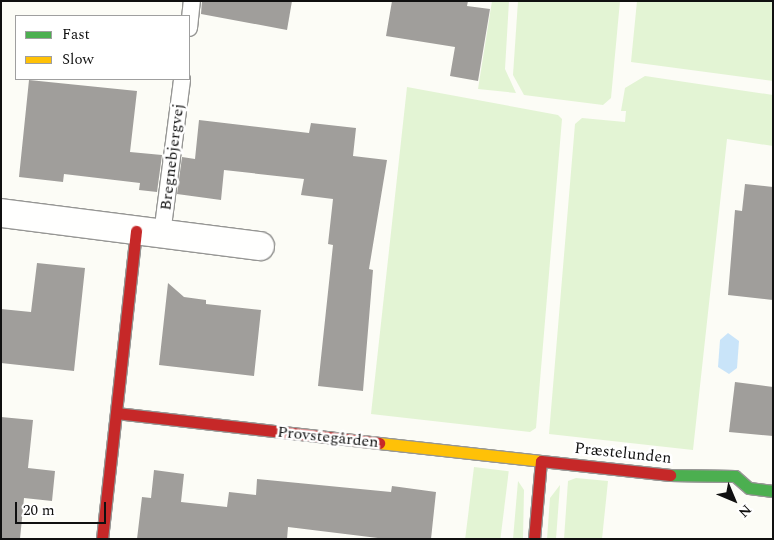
<!DOCTYPE html>
<html>
<head>
<meta charset="utf-8">
<style>
  body { margin:0 }
  #map { position:relative; width:774px; height:540px; overflow:hidden; background:#fcfcf6; font-family:Spectral,serif }
  div>[style] { position:absolute }
  .green>* { inset:0; background:#e3f4d4; transform-origin:0 0 }
  .water>* { inset:0; background:#c9e4f9 }
  .building>* { inset:0; background:#a09e9b }
  .roads { filter:drop-shadow(1px 0 #969694) drop-shadow(-1px 0 #969694) drop-shadow(0 1px #969694) drop-shadow(0 -1px #969694) }
  .lane>* { height:16px; margin:-8px; padding:0 8px; transform-origin:8px; border-radius:8px; background:#fffffe }
  .street>* { height:28px; margin:-14px; padding:0 14px; transform-origin:14px; border-radius:14px; background:#fffffe }
  .fast>* { height:11px; margin:-5.5px; padding:0 5.5px; transform-origin:5.5px; border-radius:5.5px; background:#4caf50 }
  .slow>* { height:11px; margin:-5.5px; padding:0 5.5px; transform-origin:5.5px; border-radius:5.5px; background:#ffc107 }
  .jam>* { height:11px; margin:-5.5px; padding:0 5.5px; transform-origin:5.5px; border-radius:5.5px; background:#c62828 }
  span { translate:-50% -50%; white-space:nowrap; text-align:center; line-height:1.15; -webkit-text-stroke:5px #fff; paint-order:stroke }
  .street-label { font-size:16px; color:#101010 }
  .frame { position:absolute; inset:0; border:2px solid #101010; pointer-events:none }
  .legend { position:absolute; left:15px; top:15px; width:175px; height:65px; box-sizing:border-box; background:#fff; border:1px solid #9f9f9f; margin:0; padding:6px 9px; list-style:none; font-size:15px; color:#101010 }
  .legend li { display:flex; align-items:center; gap:10px; height:25px }
  .legend b { width:25px; border:1px solid #9f9f9f }
  .north { position:absolute; left:709px; top:475px; width:50px; height:50px; -webkit-text-stroke:4px #fff; paint-order:stroke; rotate:135deg; font-size:14px; font-weight:700; line-height:20px; text-align:center; color:#101010 }
  .north::after { content:''; display:block; margin:auto; width:18px; height:22px; background:#101010; clip-path:polygon(50% 0,100% 100%,50% 72%,0 100%) }
  .scale { position:absolute; left:15px; top:502px; width:91px; height:22px; box-sizing:border-box; border:2px solid #101010; border-top:0; padding-left:6px; font-size:15px; line-height:18px; white-space:nowrap; color:#101010; -webkit-text-stroke:4px #fff; paint-order:stroke }
</style>
</head>
<body>
<div id="map">
  <div class="green">
    <i style="clip-path:polygon(492px 1px,509px 1px,505px 69px,516px 93px,478px 89px)"></i>
    <i style="clip-path:polygon(518px 1px,620px 1px,611px 98px,603px 105px,524px 95px,513px 75px)"></i>
    <i style="clip-path:polygon(637px 1px,773px 1px,773px 81px,631px 62px)"></i>
    <i style="clip-path:polygon(645px 76px,773px 95px,773px 146px,727px 139px,693px 450px,549px 434px,575px 124px,582px 118px,625px 122px,626px 111px,621px 111px,625px 88px)"></i>
    <i style="clip-path:polygon(407px 87px,558px 115px,562px 119px,536px 428px,530px 432px,371px 414px)"></i>
    <i style="left:474px;top:467px;width:35px;height:72px;rotate:7deg"></i>
    <i style="clip-path:polygon(576px 478px,608px 481px,602px 539px,564px 539px,568px 481px)"></i>
    <i style="clip-path:polygon(518px 481px,524px 490px,523px 539px,513px 539px)"></i>
    <i style="clip-path:polygon(560px 485px,556px 539px,547px 539px,550px 498px)"></i>
  </div>
  <div class="water">
    <i style="clip-path:polygon(728px 333px,739px 341px,737px 368px,729px 374px,718px 367px,720px 340px)"></i>
  </div>
  <div class="building">
    <i style="clip-path:polygon(202px 1px,292px 1px,287px 30px,201px 14px)"></i>
    <i style="clip-path:polygon(392px 1px,468px 1px,467px 6px,490px 9px,478px 81px,450px 76px,455px 47px,386px 36px)"></i>
    <i style="clip-path:polygon(29px 80px,137px 91px,130px 152px,162px 155px,157px 192px,139px 190px,140px 183px,64px 174px,63px 182px,19px 177px)"></i>
    <i style="clip-path:polygon(199px 120px,309px 133px,311px 123px,356px 128px,353px 156px,387px 160px,369px 269px,373px 270px,363px 391px,318px 386px,333px 245px,328px 244px,333px 199px,301px 195px,304px 179px,224px 170px,221px 200px,177px 194px,182px 157px,195px 159px)"></i>
    <i style="clip-path:polygon(745px 184px,773px 187px,773px 300px,728px 295px,735px 210px,742px 211px)"></i>
    <i style="clip-path:polygon(37px 263px,85px 268px,74px 371px,1px 363px,1px 309px,31px 312px)"></i>
    <i style="clip-path:polygon(168px 283px,184px 297px,206px 300px,206px 304px,261px 310px,254px 376px,159px 365px)"></i>
    <i style="clip-path:polygon(735px 382px,773px 387px,773px 436px,729px 432px)"></i>
    <i style="clip-path:polygon(1px 417px,33px 420px,28px 468px,55px 471px,52px 501px,24px 498px,20px 539px,1px 539px)"></i>
    <i style="clip-path:polygon(154px 470px,184px 474px,181px 502px,227px 507px,229px 492px,256px 495px,257px 479px,391px 492px,392px 486px,436px 492px,431px 539px,386px 539px,288px 527px,287px 539px,137px 539px,142px 497px,151px 498px)"></i>
  </div>
  <div class="roads">
    <div class="lane">
      <i style="left:189px;top:28px;width:27px;rotate:-84deg"></i>
      <i style="left:162px;top:234px;width:156px;rotate:-82.6deg"></i>
    </div>
    <div class="street">
      <i style="left:1px;top:213px;width:261px;rotate:7.3deg"></i>
    </div>
    <div class="fast">
      <i style="left:670px;top:475px;width:65px;rotate:0.9deg"></i>
      <i style="left:735px;top:476px;width:18px;rotate:41deg"></i>
      <i style="left:749px;top:488px;width:24px;rotate:7deg"></i>
    </div>
    <div class="slow">
      <i style="left:379px;top:443px;width:163px;rotate:6.3deg"></i>
    </div>
    <div class="jam">
      <i style="left:116px;top:413px;width:265px;rotate:6.5deg"></i>
      <i style="left:102px;top:539px;width:310px;rotate:-83.7deg"></i>
      <i style="left:534px;top:539px;width:78px;rotate:-84.9deg"></i>
      <i style="left:541px;top:461px;width:130px;rotate:6.2deg"></i>
    </div>
  </div>
  <div class="street-label">
    <span style="left:172px;top:157px;rotate:-83deg">Bregnebjergvej</span>
    <span style="left:328px;top:437px;rotate:6deg">Provstegården</span>
    <span style="left:623px;top:453px;rotate:6deg">Præstelunden</span>
  </div>
  <div class="frame"></div>
  <ul class="legend">
  <li><b style="height:6px;background:#4caf50"></b>Fast</li>
  <li><b style="height:6px;background:#ffc107"></b>Slow</li>
  </ul>
  <div class="north">N</div>
  <div class="scale">20 m</div>
</div>
</body>
</html>
